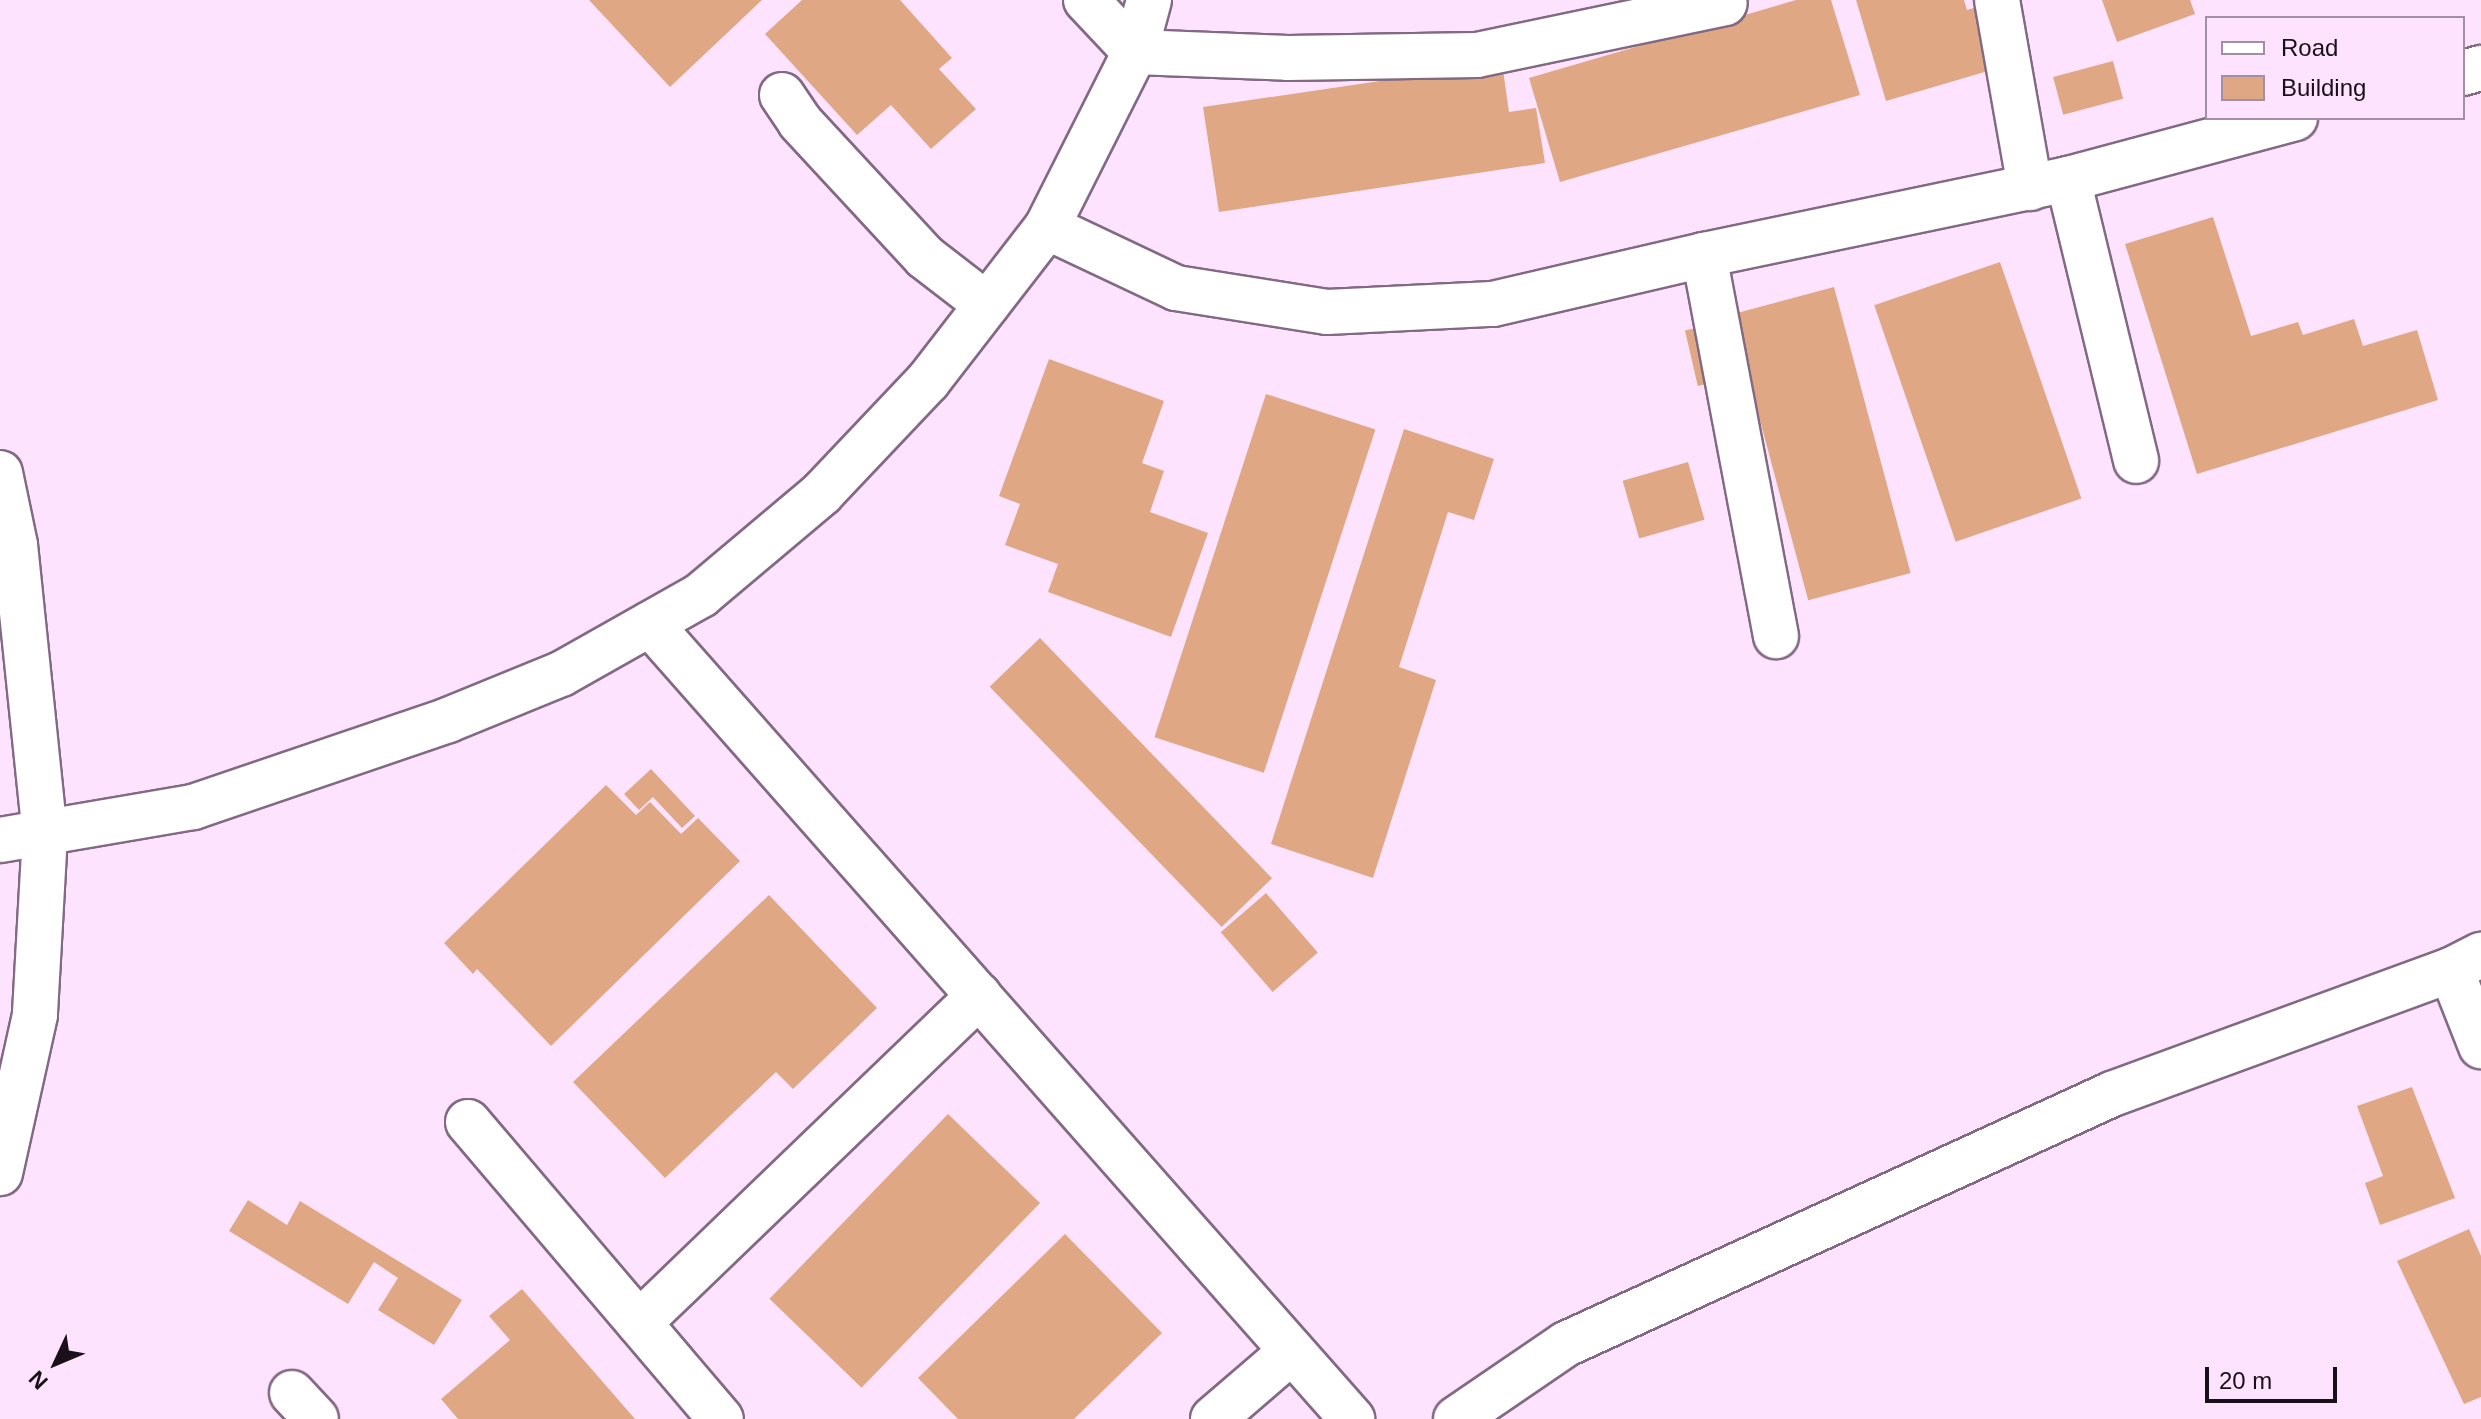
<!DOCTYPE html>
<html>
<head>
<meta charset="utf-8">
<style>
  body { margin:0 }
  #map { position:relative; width:2481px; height:1419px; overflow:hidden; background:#fee3ff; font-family:Arial,sans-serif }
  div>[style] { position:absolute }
  .building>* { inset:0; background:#dfa784; transform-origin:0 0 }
  .roads { filter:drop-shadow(2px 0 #816a82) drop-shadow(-2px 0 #816a82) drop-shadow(0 2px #816a82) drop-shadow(0 -2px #816a82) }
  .minor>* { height:44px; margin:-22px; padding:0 22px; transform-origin:22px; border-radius:22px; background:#fff }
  span { translate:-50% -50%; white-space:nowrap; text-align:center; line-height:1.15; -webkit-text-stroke:7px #fee3ff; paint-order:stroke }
  .legend { position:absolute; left:2205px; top:16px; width:260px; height:104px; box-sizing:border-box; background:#fee3ff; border:2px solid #a28fa3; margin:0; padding:10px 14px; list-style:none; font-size:24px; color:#191019 }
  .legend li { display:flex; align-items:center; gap:16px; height:40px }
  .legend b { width:40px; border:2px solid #a28fa3 }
  .north { position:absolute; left:16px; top:1323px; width:80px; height:80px; -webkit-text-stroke:6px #fee3ff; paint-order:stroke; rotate:226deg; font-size:22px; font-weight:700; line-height:32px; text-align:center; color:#191019 }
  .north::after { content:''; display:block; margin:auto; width:28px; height:36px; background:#191019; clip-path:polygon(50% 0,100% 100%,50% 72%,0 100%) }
  .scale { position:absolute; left:2205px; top:1367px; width:132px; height:36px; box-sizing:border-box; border:4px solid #191019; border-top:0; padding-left:10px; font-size:24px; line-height:28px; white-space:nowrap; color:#191019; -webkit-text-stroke:6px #fee3ff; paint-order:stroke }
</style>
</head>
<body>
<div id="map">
  <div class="building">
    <i style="clip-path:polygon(589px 0,762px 0,670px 87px)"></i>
    <i style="clip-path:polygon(802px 0,900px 0,952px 58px,939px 69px,976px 109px,931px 149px,891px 105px,857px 135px,765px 34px)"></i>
    <i style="clip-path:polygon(1796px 0,1831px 0,1860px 95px,1560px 182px,1529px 78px)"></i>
    <i style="clip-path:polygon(1856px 0,1964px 0,1967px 10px,1987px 4px,2005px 66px,1886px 101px)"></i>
    <i style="clip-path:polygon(2102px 0,2190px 0,2195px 14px,2117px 42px)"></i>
    <i style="left:2113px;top:61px;width:39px;height:62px;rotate:75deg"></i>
    <i style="clip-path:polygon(1502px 63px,1509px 112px,1536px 108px,1545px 163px,1219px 212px,1203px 107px)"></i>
    <i style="clip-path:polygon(2213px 217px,2251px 336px,2298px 322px,2303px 335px,2354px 319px,2363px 346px,2417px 330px,2438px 400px,2197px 474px,2125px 244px)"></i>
    <i style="left:2000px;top:262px;width:250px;height:133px;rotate:71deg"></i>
    <i style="left:1834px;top:287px;width:296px;height:106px;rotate:75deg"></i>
    <i style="left:1722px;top:322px;width:57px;height:38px;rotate:77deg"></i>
    <i style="clip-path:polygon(1049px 359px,1164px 401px,1142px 463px,1164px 471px,1150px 512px,1208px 533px,1171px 637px,1048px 592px,1058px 564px,1005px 545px,1020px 504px,999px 496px)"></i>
    <i style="left:1266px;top:394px;width:115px;height:361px;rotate:18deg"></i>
    <i style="clip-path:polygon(1404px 429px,1494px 459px,1474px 520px,1448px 512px,1399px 667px,1436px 680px,1373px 878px,1271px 844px)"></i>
    <i style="left:1688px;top:462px;width:60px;height:68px;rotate:74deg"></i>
    <i style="left:1040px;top:638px;width:334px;height:70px;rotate:46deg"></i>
    <i style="clip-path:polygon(651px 769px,695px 816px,682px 828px,653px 797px,639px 810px,624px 794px)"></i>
    <i style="clip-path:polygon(606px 785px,636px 815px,650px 802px,681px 834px,698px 818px,740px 861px,551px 1046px,477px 969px,473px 974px,444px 943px)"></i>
    <i style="left:1266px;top:893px;width:79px;height:60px;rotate:49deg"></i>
    <i style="clip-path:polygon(769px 895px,877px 1008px,793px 1089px,776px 1072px,665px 1178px,573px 1082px)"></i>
    <i style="clip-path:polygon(2412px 1087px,2455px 1198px,2380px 1225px,2365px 1183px,2383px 1176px,2357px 1106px)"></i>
    <i style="left:948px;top:1114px;width:128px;height:257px;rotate:44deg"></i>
    <i style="clip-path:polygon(248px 1200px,287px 1225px,300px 1201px,462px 1300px,434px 1345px,378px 1310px,398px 1278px,374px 1262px,348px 1304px,229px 1231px)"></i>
    <i style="clip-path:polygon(2469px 1229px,2481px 1256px,2481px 1397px,2464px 1404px,2397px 1261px)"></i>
    <i style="clip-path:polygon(1065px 1234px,1162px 1333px,1074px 1419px,958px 1419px,918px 1378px)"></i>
    <i style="clip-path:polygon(522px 1289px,635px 1419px,458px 1419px,441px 1399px,510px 1340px,489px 1316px)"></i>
  </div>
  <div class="roads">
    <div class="minor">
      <i style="left:1086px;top:0;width:71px;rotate:46.7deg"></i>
      <i style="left:1135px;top:52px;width:153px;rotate:2.2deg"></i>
      <i style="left:1288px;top:58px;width:189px;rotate:-0.9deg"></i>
      <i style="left:1477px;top:55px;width:253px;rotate:-11.8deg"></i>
      <i style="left:1997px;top:0;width:191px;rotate:80deg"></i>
      <i style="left:2463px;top:73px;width:19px;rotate:-16deg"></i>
      <i style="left:782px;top:95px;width:32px;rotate:56deg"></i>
      <i style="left:800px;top:122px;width:184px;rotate:47.2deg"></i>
      <i style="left:925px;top:257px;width:78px;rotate:37.7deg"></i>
      <i style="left:2068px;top:179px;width:290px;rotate:76.4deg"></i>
      <i style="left:1047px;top:227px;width:143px;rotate:25.3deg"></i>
      <i style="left:1176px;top:288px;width:153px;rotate:9deg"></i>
      <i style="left:1327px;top:312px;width:166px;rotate:-2.8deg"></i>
      <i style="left:1493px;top:304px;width:217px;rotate:-13.1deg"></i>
      <i style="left:1704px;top:255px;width:372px;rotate:-11.8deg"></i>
      <i style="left:2068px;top:179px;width:235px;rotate:-15deg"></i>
      <i style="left:1704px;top:255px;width:388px;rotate:79.3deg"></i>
      <i style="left:0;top:473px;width:74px;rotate:78.2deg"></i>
      <i style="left:15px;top:545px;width:291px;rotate:84.1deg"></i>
      <i style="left:45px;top:834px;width:181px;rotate:93.2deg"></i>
      <i style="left:35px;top:1015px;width:162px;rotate:102.5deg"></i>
      <i style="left:650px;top:624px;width:1061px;rotate:48.55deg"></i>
      <i style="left:0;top:840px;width:196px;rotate:-9.7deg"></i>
      <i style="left:193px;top:807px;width:269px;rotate:-18.8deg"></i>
      <i style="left:448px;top:720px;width:122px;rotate:-22.2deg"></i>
      <i style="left:561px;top:674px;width:161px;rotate:-29.4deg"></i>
      <i style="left:701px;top:595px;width:158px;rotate:-40.1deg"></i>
      <i style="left:822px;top:493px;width:154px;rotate:-46.6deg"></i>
      <i style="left:928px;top:381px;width:195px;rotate:-52.3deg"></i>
      <i style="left:1047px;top:227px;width:196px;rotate:-63.3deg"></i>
      <i style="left:1135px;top:52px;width:54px;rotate:-74.9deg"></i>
      <i style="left:2451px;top:970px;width:82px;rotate:68.5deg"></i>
      <i style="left:468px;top:1122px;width:390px;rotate:49.6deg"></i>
      <i style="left:639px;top:1323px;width:472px;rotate:-43.9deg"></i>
      <i style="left:292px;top:1393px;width:35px;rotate:47deg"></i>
      <i style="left:1213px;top:1419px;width:104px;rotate:-40.7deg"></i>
      <i style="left:1456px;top:1419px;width:133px;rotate:-34.3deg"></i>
      <i style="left:1566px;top:1344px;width:601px;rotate:-24.6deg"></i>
      <i style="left:2112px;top:1094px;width:361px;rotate:-20.1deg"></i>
      <i style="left:2451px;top:970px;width:34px;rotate:-27deg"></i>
    </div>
  </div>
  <ul class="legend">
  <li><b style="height:10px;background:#fff"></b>Road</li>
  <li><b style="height:22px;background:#dfa784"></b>Building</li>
  </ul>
  <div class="north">N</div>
  <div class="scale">20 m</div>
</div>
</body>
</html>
